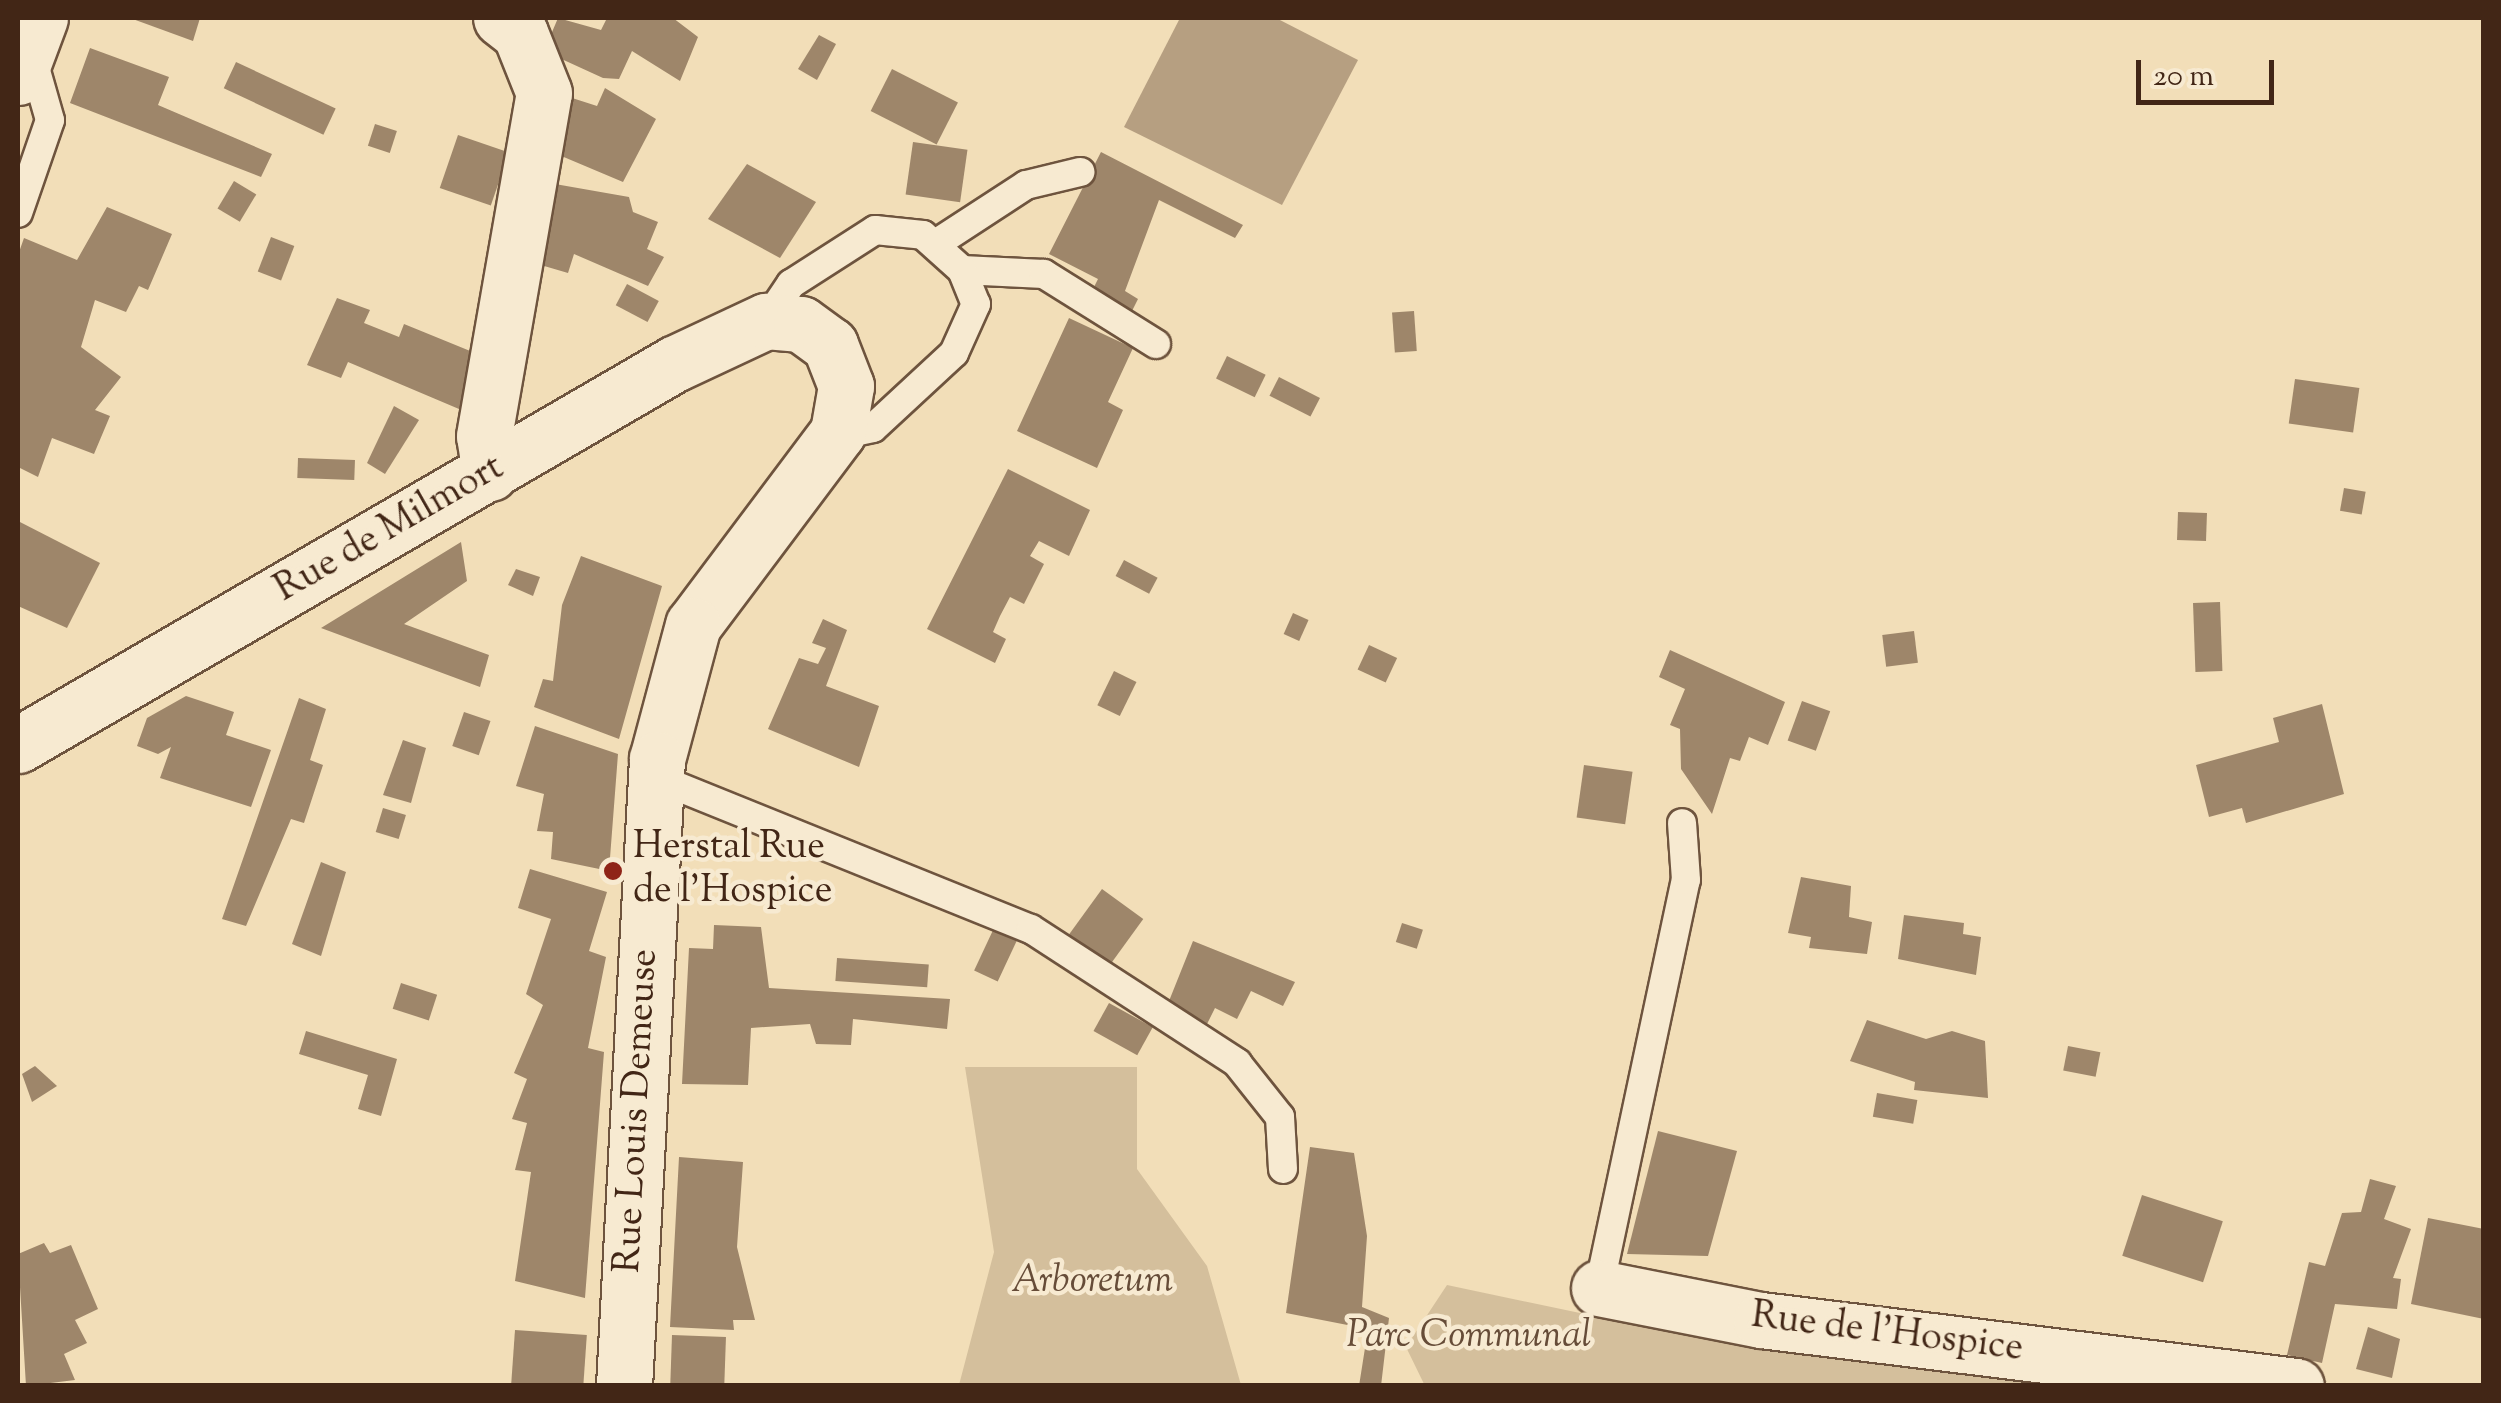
<!DOCTYPE html>
<html>
<head>
<meta charset="utf-8">
<style>
  body { margin:0 }
  #map { position:relative; width:2501px; height:1403px; overflow:hidden; background:#f2deb8; font-family:"Sorts Mill Goudy",serif }
  div>[style] { position:absolute }
  .green>* { inset:0; background:#d4bf9c }
  .water>* { inset:0; background:#b69f81 }
  .building>* { inset:0; background:#9e866a; transform-origin:0 0 }
  .roads { filter:drop-shadow(2px 0 #6e543e) drop-shadow(-2px 0 #6e543e) drop-shadow(0 2px #6e543e) drop-shadow(0 -2px #6e543e) }
  .lane>* { height:28px; margin:-14px; padding:0 14px; transform-origin:14px; border-radius:14px; background:#f7ead1 }
  .street>* { height:55px; margin:-27.5px; padding:0 27.5px; transform-origin:27.5px; border-radius:27.5px; background:#f7ead1 }
  .secondary>* { height:55px; margin:-27.5px; padding:0 27.5px; transform-origin:27.5px; border-radius:27.5px; background:#f7ead1 }
  .dots>* { width:28px; height:28px; translate:-50% -50%; box-sizing:border-box; border:5px solid #f7ead1; border-radius:50% }
  span { translate:-50% -50%; white-space:nowrap; text-align:center; line-height:1.15; -webkit-text-stroke:9px #f7ead1; paint-order:stroke }
  .street-label { font-size:38px; color:#422616 }
  .poi-label { font-size:38px; color:#422616 }
  .left { translate:0 -50%; text-align:left }
  .park-label { font-size:38px; color:#664c38; font-style:italic }
  .frame { position:absolute; inset:0; border:20px solid #422616; pointer-events:none }
  .scale { position:absolute; left:2136px; top:60px; width:138px; height:45px; box-sizing:border-box; border:5px solid #422616; border-top:0; padding-left:12px; font-size:30px; line-height:35px; white-space:nowrap; color:#422616; -webkit-text-stroke:8px #f7ead1; paint-order:stroke }
</style>
</head>
<body>
<div id="map">
  <div class="green">
    <i style="clip-path:polygon(965px 1067px,1137px 1067px,1137px 1169px,1207px 1266px,1241px 1385px,959px 1385px,994px 1252px)"></i>
    <i style="clip-path:polygon(1447px 1285px,1599px 1317px,2165px 1385px,1425px 1386px,1406px 1347px)"></i>
  </div>
  <div class="water">
    <i style="clip-path:polygon(1180px 18px,1276px 18px,1358px 60px,1282px 205px,1124px 127px)"></i>
  </div>
  <div class="building">
    <i style="clip-path:polygon(130px 18px,200px 18px,193px 41px)"></i>
    <i style="clip-path:polygon(558px 18px,601px 30px,607px 18px,673px 18px,698px 37px,680px 81px,632px 51px,619px 79px,603px 78px,544px 51px)"></i>
    <i style="clip-path:polygon(819px 35px,836px 44px,817px 80px,798px 69px)"></i>
    <i style="clip-path:polygon(90px 48px,169px 77px,158px 105px,272px 154px,261px 177px,70px 103px)"></i>
    <i style="left:236px;top:62px;width:110px;height:29px;rotate:25deg"></i>
    <i style="left:892px;top:69px;width:74px;height:47px;rotate:27deg"></i>
    <i style="clip-path:polygon(605px 88px,656px 119px,623px 182px,559px 155px,569px 97px,597px 106px)"></i>
    <i style="left:375px;top:124px;width:23px;height:23px;rotate:18deg"></i>
    <i style="left:458px;top:135px;width:54px;height:56px;rotate:19deg"></i>
    <i style="left:913px;top:142px;width:55px;height:53px;rotate:8deg"></i>
    <i style="clip-path:polygon(1101px 152px,1243px 225px,1235px 238px,1159px 200px,1125px 291px,1138px 299px,1128px 319px,1087px 301px,1098px 279px,1049px 254px)"></i>
    <i style="clip-path:polygon(747px 164px,816px 202px,780px 258px,708px 219px)"></i>
    <i style="left:234px;top:181px;width:26px;height:32px;rotate:31deg"></i>
    <i style="clip-path:polygon(555px 184px,629px 197px,633px 212px,658px 222px,647px 249px,664px 257px,648px 286px,574px 254px,568px 273px,534px 263px)"></i>
    <i style="clip-path:polygon(107px 207px,172px 234px,148px 290px,139px 286px,126px 312px,95px 300px,81px 347px,121px 377px,95px 410px,110px 416px,94px 454px,52px 438px,38px 477px,18px 467px,18px 255px,24px 238px,77px 260px)"></i>
    <i style="left:271px;top:237px;width:25px;height:37px;rotate:21deg"></i>
    <i style="left:627px;top:284px;width:36px;height:24px;rotate:28deg"></i>
    <i style="clip-path:polygon(337px 298px,370px 310px,364px 323px,399px 337px,404px 324px,480px 355px,459px 409px,348px 362px,341px 378px,307px 365px)"></i>
    <i style="left:1414px;top:311px;width:40px;height:22px;rotate:86deg"></i>
    <i style="clip-path:polygon(1069px 318px,1133px 348px,1108px 402px,1123px 410px,1097px 468px,1017px 431px)"></i>
    <i style="left:1227px;top:356px;width:43px;height:25px;rotate:26deg"></i>
    <i style="left:1279px;top:377px;width:46px;height:21px;rotate:27deg"></i>
    <i style="left:2295px;top:379px;width:65px;height:45px;rotate:8deg"></i>
    <i style="clip-path:polygon(394px 406px,419px 420px,385px 474px,367px 463px)"></i>
    <i style="left:298px;top:458px;width:57px;height:20px;rotate:2deg"></i>
    <i style="clip-path:polygon(1008px 469px,1090px 510px,1069px 556px,1039px 541px,1030px 556px,1044px 564px,1024px 604px,1010px 597px,1000px 616px,993px 632px,1006px 639px,995px 663px,927px 629px)"></i>
    <i style="left:2344px;top:488px;width:22px;height:23px;rotate:10deg"></i>
    <i style="left:2178px;top:512px;width:29px;height:28px;rotate:2deg"></i>
    <i style="clip-path:polygon(18px 521px,100px 563px,67px 628px,18px 606px)"></i>
    <i style="clip-path:polygon(461px 542px,467px 581px,404px 624px,489px 655px,480px 687px,321px 628px)"></i>
    <i style="clip-path:polygon(581px 556px,662px 586px,619px 739px,534px 707px,543px 679px,553px 681px,562px 605px)"></i>
    <i style="left:1124px;top:560px;width:38px;height:18px;rotate:28deg"></i>
    <i style="clip-path:polygon(516px 569px,540px 577px,533px 596px,508px 585px)"></i>
    <i style="left:2220px;top:602px;width:69px;height:27px;rotate:88deg"></i>
    <i style="left:1293px;top:613px;width:17px;height:23px;rotate:24deg"></i>
    <i style="clip-path:polygon(823px 619px,847px 630px,826px 686px,879px 706px,859px 767px,768px 729px,799px 658px,818px 664px,826px 648px,812px 643px)"></i>
    <i style="left:1914px;top:631px;width:32px;height:32px;rotate:83deg"></i>
    <i style="left:1369px;top:645px;width:31px;height:27px;rotate:25deg"></i>
    <i style="clip-path:polygon(1670px 650px,1785px 702px,1768px 745px,1749px 737px,1740px 761px,1730px 758px,1712px 814px,1681px 769px,1680px 729px,1670px 725px,1685px 689px,1659px 677px)"></i>
    <i style="left:1114px;top:671px;width:25px;height:38px;rotate:26deg"></i>
    <i style="clip-path:polygon(186px 696px,234px 712px,226px 735px,271px 750px,251px 807px,160px 778px,171px 747px,158px 754px,137px 746px,147px 718px)"></i>
    <i style="clip-path:polygon(299px 698px,326px 709px,310px 760px,323px 765px,304px 823px,291px 819px,246px 926px,222px 919px)"></i>
    <i style="left:1802px;top:701px;width:30px;height:42px;rotate:20deg"></i>
    <i style="clip-path:polygon(2322px 704px,2344px 794px,2246px 823px,2242px 808px,2209px 817px,2196px 765px,2279px 742px,2273px 718px)"></i>
    <i style="left:464px;top:712px;width:28px;height:36px;rotate:19deg"></i>
    <i style="clip-path:polygon(535px 726px,618px 754px,609px 871px,551px 859px,553px 832px,537px 831px,544px 794px,516px 786px)"></i>
    <i style="clip-path:polygon(403px 740px,426px 748px,411px 803px,383px 795px)"></i>
    <i style="left:1584px;top:765px;width:49px;height:53px;rotate:8deg"></i>
    <i style="left:383px;top:808px;width:24px;height:25px;rotate:17deg"></i>
    <i style="clip-path:polygon(321px 862px,346px 872px,321px 956px,292px 944px)"></i>
    <i style="clip-path:polygon(530px 869px,607px 892px,589px 951px,606px 957px,588px 1048px,604px 1052px,585px 1298px,515px 1281px,531px 1172px,515px 1170px,527px 1123px,512px 1119px,527px 1079px,514px 1073px,543px 1005px,526px 994px,551px 919px,518px 908px)"></i>
    <i style="clip-path:polygon(1801px 877px,1851px 886px,1849px 917px,1872px 922px,1867px 954px,1809px 948px,1811px 937px,1788px 933px)"></i>
    <i style="left:1102px;top:889px;width:51px;height:62px;rotate:36deg"></i>
    <i style="clip-path:polygon(1904px 915px,1964px 923px,1963px 934px,1981px 937px,1976px 975px,1898px 959px)"></i>
    <i style="left:1402px;top:923px;width:22px;height:20px;rotate:18deg"></i>
    <i style="clip-path:polygon(714px 925px,761px 927px,769px 988px,950px 999px,947px 1029px,853px 1019px,851px 1045px,816px 1044px,810px 1024px,751px 1028px,748px 1085px,682px 1084px,689px 948px,713px 949px)"></i>
    <i style="left:994px;top:928px;width:26px;height:47px;rotate:25deg"></i>
    <i style="clip-path:polygon(1193px 941px,1295px 982px,1283px 1006px,1251px 991px,1237px 1019px,1215px 1008px,1206px 1026px,1176px 1011px,1169px 1001px)"></i>
    <i style="left:837px;top:958px;width:92px;height:23px;rotate:4deg"></i>
    <i style="left:401px;top:983px;width:38px;height:27px;rotate:18deg"></i>
    <i style="left:1109px;top:1003px;width:50px;height:32px;rotate:29deg"></i>
    <i style="clip-path:polygon(1867px 1020px,1926px 1039px,1952px 1031px,1985px 1041px,1988px 1098px,1914px 1090px,1915px 1082px,1850px 1061px)"></i>
    <i style="clip-path:polygon(306px 1031px,397px 1059px,381px 1116px,358px 1109px,368px 1075px,299px 1054px)"></i>
    <i style="left:2068px;top:1046px;width:33px;height:25px;rotate:11deg"></i>
    <i style="clip-path:polygon(35px 1066px,57px 1086px,32px 1102px,22px 1074px)"></i>
    <i style="left:1877px;top:1093px;width:41px;height:24px;rotate:10deg"></i>
    <i style="clip-path:polygon(1658px 1131px,1737px 1151px,1708px 1256px,1627px 1254px)"></i>
    <i style="clip-path:polygon(1310px 1147px,1354px 1153px,1367px 1236px,1362px 1307px,1389px 1318px,1381px 1386px,1359px 1386px,1368px 1329px,1286px 1313px)"></i>
    <i style="clip-path:polygon(679px 1157px,743px 1162px,737px 1247px,755px 1320px,733px 1320px,734px 1330px,670px 1327px)"></i>
    <i style="clip-path:polygon(2370px 1179px,2396px 1186px,2384px 1219px,2411px 1229px,2393px 1278px,2401px 1279px,2397px 1309px,2335px 1304px,2322px 1363px,2287px 1355px,2309px 1262px,2325px 1266px,2342px 1213px,2361px 1212px)"></i>
    <i style="left:2142px;top:1195px;width:85px;height:64px;rotate:18deg"></i>
    <i style="clip-path:polygon(2428px 1218px,2484px 1229px,2484px 1319px,2411px 1304px)"></i>
    <i style="clip-path:polygon(44px 1243px,50px 1253px,71px 1245px,98px 1309px,75px 1320px,87px 1343px,64px 1354px,75px 1380px,26px 1386px,18px 1254px)"></i>
    <i style="clip-path:polygon(2368px 1327px,2400px 1339px,2392px 1378px,2356px 1369px)"></i>
    <i style="left:515px;top:1330px;width:72px;height:56px;rotate:4deg"></i>
    <i style="left:672px;top:1335px;width:54px;height:51px;rotate:2deg"></i>
  </div>
  <div class="roads">
    <div class="lane">
      <i style="left:18px;top:213px;width:98px;rotate:-71deg"></i>
      <i style="left:50px;top:120px;width:66px;rotate:-105.9deg"></i>
      <i style="left:937px;top:243px;width:106px;rotate:-33.1deg"></i>
      <i style="left:1026px;top:185px;width:56px;rotate:-13.5deg"></i>
      <i style="left:962px;top:270px;width:82px;rotate:2.8deg"></i>
      <i style="left:1044px;top:274px;width:132px;rotate:32deg"></i>
      <i style="left:766px;top:321px;width:45px;rotate:-56deg"></i>
      <i style="left:791px;top:284px;width:100px;rotate:-32.7deg"></i>
      <i style="left:875px;top:230px;width:48px;rotate:5.9deg"></i>
      <i style="left:923px;top:235px;width:52px;rotate:41.9deg"></i>
      <i style="left:962px;top:270px;width:37px;rotate:68deg"></i>
      <i style="left:976px;top:304px;width:54px;rotate:114.2deg"></i>
      <i style="left:954px;top:353px;width:110px;rotate:137.2deg"></i>
      <i style="left:873px;top:428px;width:40px;rotate:168deg"></i>
      <i style="left:654px;top:777px;width:406px;rotate:22deg"></i>
      <i style="left:1031px;top:929px;width:246px;rotate:33deg"></i>
      <i style="left:1237px;top:1063px;width:69px;rotate:51.5deg"></i>
      <i style="left:1280px;top:1117px;width:52px;rotate:86.7deg"></i>
      <i style="left:1599px;top:1288px;width:417px;rotate:-78deg"></i>
      <i style="left:1686px;top:880px;width:57px;rotate:-94deg"></i>
    </div>
    <div class="street">
      <i style="left:490px;top:473px;width:37px;rotate:-99deg"></i>
      <i style="left:484px;top:436px;width:348px;rotate:-80.1deg"></i>
      <i style="left:544px;top:93px;width:65px;rotate:-111.8deg"></i>
      <i style="left:520px;top:33px;width:24px;rotate:-142deg"></i>
      <i style="left:1599px;top:1288px;width:165px;rotate:11.2deg"></i>
      <i style="left:1761px;top:1320px;width:539px;rotate:7.03deg"></i>
    </div>
    <div class="secondary">
      <i style="left:18px;top:77px;width:63px;rotate:-69.6deg"></i>
      <i style="left:18px;top:745px;width:759px;rotate:-30.15deg"></i>
      <i style="left:674px;top:364px;width:102px;rotate:-25.1deg"></i>
      <i style="left:766px;top:321px;width:35px;rotate:5deg"></i>
      <i style="left:801px;top:324px;width:36px;rotate:36deg"></i>
      <i style="left:830px;top:345px;width:44px;rotate:68.7deg"></i>
      <i style="left:846px;top:386px;width:47px;rotate:99.9deg"></i>
      <i style="left:838px;top:432px;width:241px;rotate:126.9deg"></i>
      <i style="left:693px;top:625px;width:139px;rotate:105deg"></i>
      <i style="left:657px;top:759px;width:628px;rotate:93.01deg"></i>
    </div>
  </div>
  <div class="dots">
    <i style="left:613px;top:871px;background:#8f2418"></i>
  </div>
  <div class="street-label">
    <span style="left:390px;top:530px;rotate:-30deg">Rue de Milmort</span>
    <span style="left:638px;top:1111px;rotate:-87deg">Rue Louis Demeuse</span>
    <span style="left:1887px;top:1334px;rotate:7deg">Rue de l'Hospice</span>
  </div>
  <div class="poi-label">
    <span class="left" style="left:633px;top:871px">Herstal Rue<br>de l'Hospice</span>
  </div>
  <div class="park-label">
    <span style="left:1092px;top:1283px">Arboretum</span>
    <span style="left:1469px;top:1338px">Parc Communal</span>
  </div>
  <div class="frame"></div>
  <div class="scale">20 m</div>
</div>
</body>
</html>
